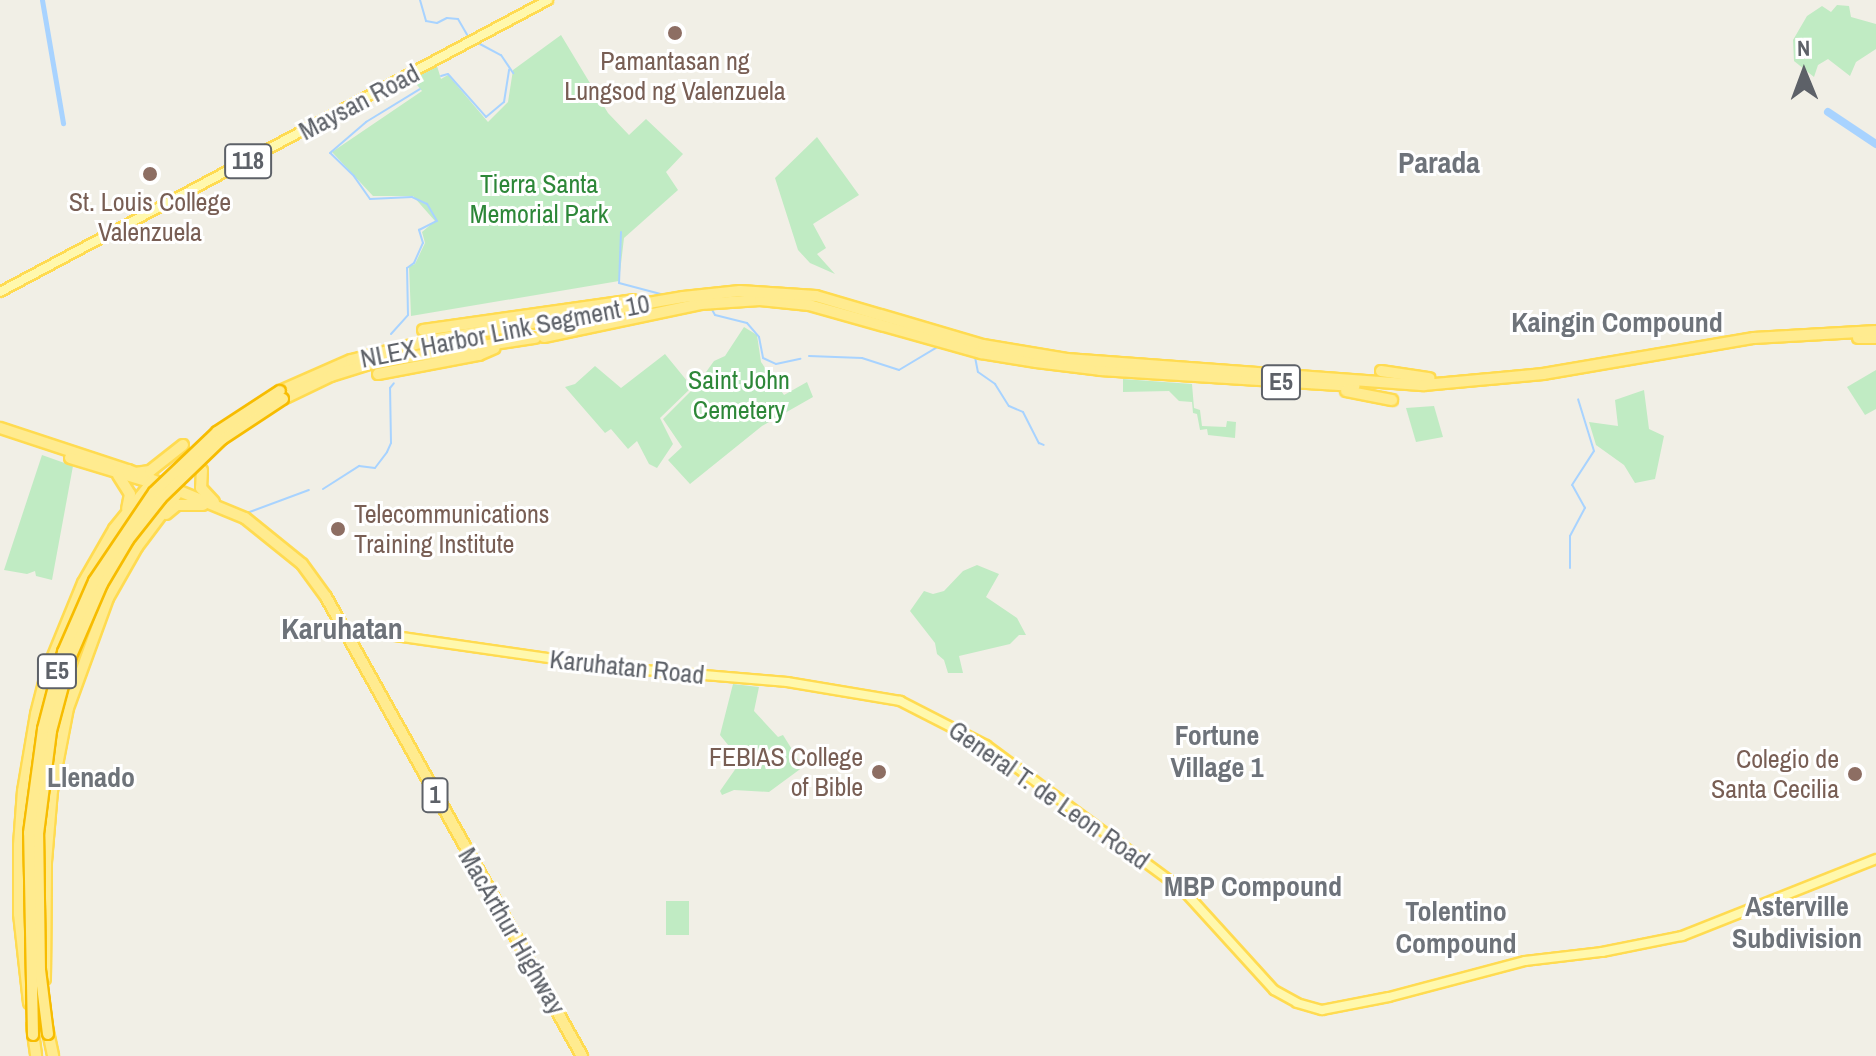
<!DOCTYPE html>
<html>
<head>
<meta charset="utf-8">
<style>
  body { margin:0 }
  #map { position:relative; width:1876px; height:1056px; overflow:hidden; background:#f1efe6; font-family:"Archivo Narrow",sans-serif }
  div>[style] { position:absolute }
  .green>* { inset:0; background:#c0ebc3; transform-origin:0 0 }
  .stream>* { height:2px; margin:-1px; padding:0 1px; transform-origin:1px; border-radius:1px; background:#a8d3ff }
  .canal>* { height:5px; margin:-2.5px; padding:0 2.5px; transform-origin:2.5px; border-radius:2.5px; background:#a8d3ff }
  .river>* { height:8px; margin:-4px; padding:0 4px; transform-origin:4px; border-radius:4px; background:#a8d3ff }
  .roads { filter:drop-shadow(2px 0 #ffdb51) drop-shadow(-2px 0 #ffdb51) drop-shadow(0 2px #ffdb51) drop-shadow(0 -2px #ffdb51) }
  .major>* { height:8px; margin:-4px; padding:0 4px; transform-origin:4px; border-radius:4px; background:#fff8ad }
  .highway>* { height:10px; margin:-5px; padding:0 5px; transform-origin:5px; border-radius:5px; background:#ffeb8f }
  .bridges { filter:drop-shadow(2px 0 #f7bc00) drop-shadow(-2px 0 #f7bc00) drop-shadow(0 2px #f7bc00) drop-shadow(0 -2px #f7bc00) }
  .highway-bridge>* { height:10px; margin:-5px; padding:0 5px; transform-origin:5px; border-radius:5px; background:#ffeb8f }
  .dots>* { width:22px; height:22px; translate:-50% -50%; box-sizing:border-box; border:4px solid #fff; border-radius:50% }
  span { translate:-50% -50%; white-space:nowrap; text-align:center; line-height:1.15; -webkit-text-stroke:6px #fff; paint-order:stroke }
  .shield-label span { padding:2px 6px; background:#fff; border:2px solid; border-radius:6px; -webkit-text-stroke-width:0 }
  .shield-label { font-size:24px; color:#5d6168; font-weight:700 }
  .education-label { font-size:26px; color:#785e54 }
  .left { translate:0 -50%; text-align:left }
  .right { translate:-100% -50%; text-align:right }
  .street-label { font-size:26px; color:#5d6168 }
  .park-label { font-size:26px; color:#2d8738 }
  .neighbourhood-label { font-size:28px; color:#6e737a; font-weight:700 }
  .quarter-label { font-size:30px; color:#6e737a; font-weight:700 }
  .north { position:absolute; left:1764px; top:32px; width:80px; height:80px; -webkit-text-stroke:6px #fff; paint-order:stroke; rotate:359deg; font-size:22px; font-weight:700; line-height:32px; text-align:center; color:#5d6168 }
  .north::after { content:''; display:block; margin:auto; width:28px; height:36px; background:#5d6168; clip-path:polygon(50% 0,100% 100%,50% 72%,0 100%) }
</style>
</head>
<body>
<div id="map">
  <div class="green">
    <i style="clip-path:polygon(1837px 5px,1849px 6px,1851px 17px,1876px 24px,1876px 49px,1856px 62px,1850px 76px,1828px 59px,1818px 65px,1814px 77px,1794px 61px,1793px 40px,1807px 16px,1822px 6px,1831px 12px)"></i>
    <i style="clip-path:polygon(561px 35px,608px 113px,629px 135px,646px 119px,683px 154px,666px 172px,678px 190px,624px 238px,619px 281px,411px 316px,409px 266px,415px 264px,425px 243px,422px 232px,435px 221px,413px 196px,373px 196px,332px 152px,422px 91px,412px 79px,437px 66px,441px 79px,448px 75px,488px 122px,508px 102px,513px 70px)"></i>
    <i style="clip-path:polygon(817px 137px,859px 195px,813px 224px,826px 248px,817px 254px,835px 274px,810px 263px,798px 250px,775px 178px)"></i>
    <i style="clip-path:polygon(744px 327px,757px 335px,761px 362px,784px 395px,807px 382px,813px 397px,762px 426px,690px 484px,668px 460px,682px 447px,663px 419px,696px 386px,714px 361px,725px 356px)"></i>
    <i style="clip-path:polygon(665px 354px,692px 387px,660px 418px,673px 444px,657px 468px,649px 464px,637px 441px,628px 449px,611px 429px,605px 433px,565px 387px,575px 384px,595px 366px,621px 388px)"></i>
    <i style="clip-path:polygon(1876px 370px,1876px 409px,1865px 415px,1847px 387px)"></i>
    <i style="clip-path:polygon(1123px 379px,1192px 384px,1194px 408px,1200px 410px,1202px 426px,1226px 427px,1227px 421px,1236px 422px,1235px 438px,1208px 435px,1207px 429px,1200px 430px,1197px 414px,1193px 413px,1192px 402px,1179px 401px,1169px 391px,1123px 392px)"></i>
    <i style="clip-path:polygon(1644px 390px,1649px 429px,1664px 436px,1655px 479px,1635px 483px,1624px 465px,1596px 445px,1589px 422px,1618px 426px,1615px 400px)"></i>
    <i style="clip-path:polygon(1434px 406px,1443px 437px,1416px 442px,1406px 408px)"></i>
    <i style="clip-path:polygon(42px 455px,73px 466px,52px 580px,36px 576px,35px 571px,27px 574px,4px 570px)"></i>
    <i style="clip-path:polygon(977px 565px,999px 574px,986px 597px,1017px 618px,1026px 635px,1019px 635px,1010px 644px,959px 656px,963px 673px,948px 673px,944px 660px,937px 654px,935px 643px,910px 611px,924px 591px,933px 594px,944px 591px,963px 571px)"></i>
    <i style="clip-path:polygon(733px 684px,759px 687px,754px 711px,778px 737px,783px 735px,803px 767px,769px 792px,734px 790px,722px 795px,720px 791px,741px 761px,720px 735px)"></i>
    <i style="left:689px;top:901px;width:34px;height:23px;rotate:90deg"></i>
  </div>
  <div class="stream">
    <i style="left:420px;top:0;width:22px;rotate:74deg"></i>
    <i style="left:426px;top:21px;width:11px;rotate:10deg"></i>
    <i style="left:437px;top:23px;width:11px;rotate:-27deg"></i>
    <i style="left:447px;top:18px;width:11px;rotate:5deg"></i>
    <i style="left:458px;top:19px;width:22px;rotate:60deg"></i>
    <i style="left:480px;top:44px;width:24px;rotate:28deg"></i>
    <i style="left:501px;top:55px;width:22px;rotate:56deg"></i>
    <i style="left:441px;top:76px;width:7px;rotate:-16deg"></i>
    <i style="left:448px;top:74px;width:57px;rotate:48.5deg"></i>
    <i style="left:486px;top:117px;width:23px;rotate:-40deg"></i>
    <i style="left:504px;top:102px;width:33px;rotate:-81deg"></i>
    <i style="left:621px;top:232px;width:51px;rotate:92.2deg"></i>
    <i style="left:619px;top:283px;width:47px;rotate:14.9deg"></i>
    <i style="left:710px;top:306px;width:10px;rotate:61deg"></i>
    <i style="left:715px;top:315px;width:33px;rotate:14deg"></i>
    <i style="left:747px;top:323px;width:18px;rotate:49deg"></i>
    <i style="left:759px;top:337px;width:21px;rotate:79deg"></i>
    <i style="left:763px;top:358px;width:14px;rotate:25deg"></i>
    <i style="left:776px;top:364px;width:25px;rotate:-12deg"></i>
    <i style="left:391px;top:334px;width:25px;rotate:-48deg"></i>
    <i style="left:408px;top:315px;width:47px;rotate:-91.2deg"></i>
    <i style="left:407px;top:268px;width:9px;rotate:-36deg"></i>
    <i style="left:414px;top:263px;width:22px;rotate:-66deg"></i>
    <i style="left:423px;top:243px;width:14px;rotate:-107deg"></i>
    <i style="left:419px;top:230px;width:20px;rotate:-27deg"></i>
    <i style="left:437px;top:221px;width:20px;rotate:-120deg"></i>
    <i style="left:427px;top:204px;width:17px;rotate:-155deg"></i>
    <i style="left:412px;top:197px;width:42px;rotate:177.3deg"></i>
    <i style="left:370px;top:199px;width:28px;rotate:-125deg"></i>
    <i style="left:354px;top:176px;width:33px;rotate:-136deg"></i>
    <i style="left:330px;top:153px;width:48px;rotate:-40.7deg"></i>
    <i style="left:366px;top:122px;width:63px;rotate:-31.4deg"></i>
    <i style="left:809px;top:356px;width:53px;rotate:2.2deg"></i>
    <i style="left:862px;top:358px;width:39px;rotate:18deg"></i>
    <i style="left:899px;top:370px;width:47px;rotate:-31deg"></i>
    <i style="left:975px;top:357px;width:15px;rotate:79deg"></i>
    <i style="left:978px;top:372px;width:21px;rotate:35deg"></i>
    <i style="left:995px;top:384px;width:26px;rotate:58deg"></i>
    <i style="left:1009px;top:406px;width:15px;rotate:23deg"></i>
    <i style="left:1023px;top:412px;width:35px;rotate:63deg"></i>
    <i style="left:1039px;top:443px;width:5px;rotate:22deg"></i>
    <i style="left:323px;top:489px;width:43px;rotate:-32.6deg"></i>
    <i style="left:359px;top:466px;width:16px;rotate:7deg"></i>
    <i style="left:375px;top:468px;width:20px;rotate:-53deg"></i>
    <i style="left:387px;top:452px;width:10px;rotate:-66deg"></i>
    <i style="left:391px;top:443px;width:55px;rotate:-91deg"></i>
    <i style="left:390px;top:388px;width:6px;rotate:-51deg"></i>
    <i style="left:247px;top:513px;width:66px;rotate:-20.4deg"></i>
    <i style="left:1570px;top:568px;width:32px;rotate:-90deg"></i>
    <i style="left:1570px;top:536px;width:32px;rotate:-62deg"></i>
    <i style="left:1585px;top:508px;width:26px;rotate:-119deg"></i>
    <i style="left:1572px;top:485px;width:40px;rotate:-57.1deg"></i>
    <i style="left:1594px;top:451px;width:54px;rotate:-107.1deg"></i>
  </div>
  <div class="canal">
    <i style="left:42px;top:0;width:125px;rotate:80.3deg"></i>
  </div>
  <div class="river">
    <i style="left:1828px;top:112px;width:58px;rotate:33.7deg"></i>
  </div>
  <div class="roads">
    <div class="major">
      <i style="left:0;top:292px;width:621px;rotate:-28.05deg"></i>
      <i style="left:340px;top:628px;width:272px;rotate:8.2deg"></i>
      <i style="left:609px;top:667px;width:179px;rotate:4.8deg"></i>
      <i style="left:787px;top:682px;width:115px;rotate:9.5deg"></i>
      <i style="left:900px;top:701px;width:97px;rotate:27.1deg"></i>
      <i style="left:986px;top:745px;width:246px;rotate:36.4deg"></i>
      <i style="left:1184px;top:891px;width:134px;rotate:47.7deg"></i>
      <i style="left:1274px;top:990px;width:26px;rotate:29deg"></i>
      <i style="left:1297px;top:1003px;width:26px;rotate:16deg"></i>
      <i style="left:1322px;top:1010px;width:68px;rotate:-11deg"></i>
      <i style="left:1389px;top:997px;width:141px;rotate:-14.8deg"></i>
      <i style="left:1525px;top:961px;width:78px;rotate:-6.7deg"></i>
      <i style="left:1602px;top:952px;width:82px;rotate:-11.3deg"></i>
      <i style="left:1682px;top:936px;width:209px;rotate:-21.6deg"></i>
    </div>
    <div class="highway">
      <i style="left:423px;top:330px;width:212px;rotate:-8.1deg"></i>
      <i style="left:544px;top:337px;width:160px;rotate:-11.9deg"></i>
      <i style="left:701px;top:304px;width:59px;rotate:-3.9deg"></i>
      <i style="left:760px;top:300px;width:49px;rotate:5.8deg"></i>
      <i style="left:809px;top:305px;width:179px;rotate:15.6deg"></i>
      <i style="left:981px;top:353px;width:56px;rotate:9.3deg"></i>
      <i style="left:1036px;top:362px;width:64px;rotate:7.1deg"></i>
      <i style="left:1100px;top:370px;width:255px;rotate:3.6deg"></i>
      <i style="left:1858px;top:338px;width:18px"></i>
      <i style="left:1381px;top:371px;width:49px;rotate:8.3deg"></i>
      <i style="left:378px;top:374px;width:103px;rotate:-10.7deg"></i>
      <i style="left:479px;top:355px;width:17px;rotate:-24deg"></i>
      <i style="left:280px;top:391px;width:77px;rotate:-23.6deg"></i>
      <i style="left:351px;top:360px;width:83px;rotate:-13.9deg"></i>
      <i style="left:432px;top:340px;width:255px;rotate:-9.7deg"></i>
      <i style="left:683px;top:297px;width:57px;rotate:-6deg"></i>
      <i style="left:740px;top:291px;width:76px;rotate:3.8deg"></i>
      <i style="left:816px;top:296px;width:174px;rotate:16.4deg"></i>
      <i style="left:983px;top:345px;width:85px;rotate:9.5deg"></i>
      <i style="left:1067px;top:359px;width:358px;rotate:4.2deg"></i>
      <i style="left:1424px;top:385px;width:120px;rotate:-5.3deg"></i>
      <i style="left:1543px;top:374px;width:214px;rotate:-9.7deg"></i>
      <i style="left:1754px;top:338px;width:122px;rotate:-3.3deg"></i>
      <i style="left:1346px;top:391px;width:47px;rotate:11.1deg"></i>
      <i style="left:283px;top:399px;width:53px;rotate:-25.6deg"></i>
      <i style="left:331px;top:376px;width:47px;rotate:-17.3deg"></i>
      <i style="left:376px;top:362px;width:161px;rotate:-8.6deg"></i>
      <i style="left:0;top:428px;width:135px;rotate:18.2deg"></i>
      <i style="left:128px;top:470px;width:126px;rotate:22.3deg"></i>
      <i style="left:245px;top:518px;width:73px;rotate:38.9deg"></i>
      <i style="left:302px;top:564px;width:41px;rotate:54deg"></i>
      <i style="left:326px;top:597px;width:526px;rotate:60.85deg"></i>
      <i style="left:70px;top:458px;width:76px;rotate:16.8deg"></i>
      <i style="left:202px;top:470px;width:18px;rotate:93deg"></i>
      <i style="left:201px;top:488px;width:19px;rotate:47deg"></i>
      <i style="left:135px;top:473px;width:15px;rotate:-8deg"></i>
      <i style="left:150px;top:471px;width:42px;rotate:-38.2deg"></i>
      <i style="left:118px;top:475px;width:22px;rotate:58deg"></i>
      <i style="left:130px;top:494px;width:15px;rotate:101deg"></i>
      <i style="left:166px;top:514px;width:14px;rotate:-39deg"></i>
      <i style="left:177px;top:505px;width:26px"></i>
      <i style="left:45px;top:979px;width:117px;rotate:-89.5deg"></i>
      <i style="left:46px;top:862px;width:71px;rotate:-85.2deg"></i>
      <i style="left:52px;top:791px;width:85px;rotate:-79.1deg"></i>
      <i style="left:68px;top:708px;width:117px;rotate:-70deg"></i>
      <i style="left:108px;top:598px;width:59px;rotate:-60.4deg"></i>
      <i style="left:137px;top:547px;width:70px;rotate:-53.1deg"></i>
      <i style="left:29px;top:1003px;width:90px;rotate:-96.4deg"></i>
      <i style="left:19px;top:914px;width:69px;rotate:-90deg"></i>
      <i style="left:19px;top:845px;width:54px;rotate:-85.8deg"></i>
      <i style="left:23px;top:791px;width:78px;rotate:-80.4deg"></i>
      <i style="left:36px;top:714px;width:44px;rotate:-75.7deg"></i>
      <i style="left:47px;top:671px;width:95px;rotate:-67.8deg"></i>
      <i style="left:83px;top:583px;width:62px;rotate:-60.1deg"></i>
      <i style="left:114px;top:529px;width:60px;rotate:-51deg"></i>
      <i style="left:32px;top:1026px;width:30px;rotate:82deg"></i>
      <i style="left:47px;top:1027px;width:30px;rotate:78deg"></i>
    </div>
  </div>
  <div class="bridges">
    <div class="highway-bridge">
      <i style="left:48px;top:1034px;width:64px;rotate:-97.1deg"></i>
      <i style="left:40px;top:970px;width:136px;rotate:-90.8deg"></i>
      <i style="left:38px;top:834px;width:104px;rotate:-82.8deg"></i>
      <i style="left:51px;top:731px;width:78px;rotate:-75.1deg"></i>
      <i style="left:71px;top:656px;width:78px;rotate:-66.7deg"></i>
      <i style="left:102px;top:584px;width:51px;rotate:-59.4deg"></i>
      <i style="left:128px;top:540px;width:53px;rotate:-51.8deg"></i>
      <i style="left:161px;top:498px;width:85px;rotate:-44deg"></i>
      <i style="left:222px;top:439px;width:73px;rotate:-33.3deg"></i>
      <i style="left:33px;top:1035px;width:202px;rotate:-91.1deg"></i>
      <i style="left:29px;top:833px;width:105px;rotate:-82.3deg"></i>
      <i style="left:43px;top:729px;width:80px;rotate:-75.4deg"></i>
      <i style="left:63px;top:652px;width:77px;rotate:-66.4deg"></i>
      <i style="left:94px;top:581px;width:107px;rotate:-56deg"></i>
      <i style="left:154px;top:492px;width:87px;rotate:-43.6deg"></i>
      <i style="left:217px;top:432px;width:75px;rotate:-33.1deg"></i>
    </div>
  </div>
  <div class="dots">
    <i style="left:675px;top:33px;background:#8d6e63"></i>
    <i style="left:150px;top:174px;background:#8d6e63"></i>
    <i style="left:338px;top:529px;background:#8d6e63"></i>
    <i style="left:879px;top:772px;background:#8d6e63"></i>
    <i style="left:1855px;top:774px;background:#8d6e63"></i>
  </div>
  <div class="shield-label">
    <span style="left:248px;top:161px">118</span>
    <span style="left:1281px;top:382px">E5</span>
    <span style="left:57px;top:671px">E5</span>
    <span style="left:435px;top:795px">1</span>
  </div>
  <div class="education-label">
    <span style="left:675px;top:76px">Pamantasan ng<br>Lungsod ng Valenzuela</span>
    <span style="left:150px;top:217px">St. Louis College<br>Valenzuela</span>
    <span class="left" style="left:354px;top:529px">Telecommunications<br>Training Institute</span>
    <span class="right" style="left:863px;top:772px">FEBIAS College<br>of Bible</span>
    <span class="right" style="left:1839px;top:774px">Colegio de<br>Santa Cecilia</span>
  </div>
  <div class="street-label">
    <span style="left:359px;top:102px;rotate:-28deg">Maysan Road</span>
    <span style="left:505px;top:331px;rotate:-11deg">NLEX Harbor Link Segment 10</span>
    <span style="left:627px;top:667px;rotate:6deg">Karuhatan Road</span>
    <span style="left:1049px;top:795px;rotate:35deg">General T. de Leon Road</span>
    <span style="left:512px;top:931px;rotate:60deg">MacArthur Highway</span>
  </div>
  <div class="park-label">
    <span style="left:539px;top:199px">Tierra Santa<br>Memorial Park</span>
    <span style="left:739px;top:395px">Saint John<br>Cemetery</span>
  </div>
  <div class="neighbourhood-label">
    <span style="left:1617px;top:322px">Kaingin Compound</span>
    <span style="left:1217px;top:751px">Fortune<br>Village 1</span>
    <span style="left:91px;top:777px">Llenado</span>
    <span style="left:1253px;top:886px">MBP Compound</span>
    <span style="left:1797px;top:922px">Asterville<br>Subdivision</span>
    <span style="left:1456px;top:927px">Tolentino<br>Compound</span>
  </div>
  <div class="quarter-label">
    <span style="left:1439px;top:162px">Parada</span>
    <span style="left:342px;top:628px">Karuhatan</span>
  </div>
  <div class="north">N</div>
</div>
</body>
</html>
